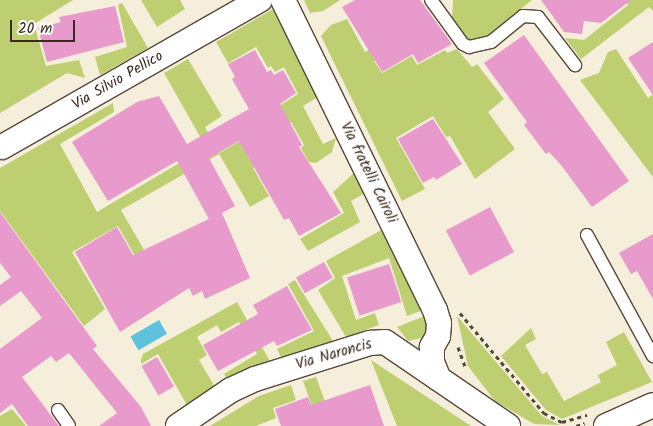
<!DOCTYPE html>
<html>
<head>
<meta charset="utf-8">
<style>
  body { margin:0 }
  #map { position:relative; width:653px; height:426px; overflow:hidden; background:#f5eedb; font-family:Kalam,sans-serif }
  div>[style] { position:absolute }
  .green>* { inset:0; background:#becf72 }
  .water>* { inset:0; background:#5ec2dc; transform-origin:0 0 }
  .building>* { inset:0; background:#e79acb; transform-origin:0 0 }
  .path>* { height:3px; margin-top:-1.5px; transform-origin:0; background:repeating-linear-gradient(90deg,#57473a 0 4px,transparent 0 8px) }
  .roads { filter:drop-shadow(1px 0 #57473a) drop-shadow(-1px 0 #57473a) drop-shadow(0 1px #57473a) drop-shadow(0 -1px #57473a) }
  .service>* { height:12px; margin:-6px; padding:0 6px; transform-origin:6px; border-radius:6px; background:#fff }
  .minor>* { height:24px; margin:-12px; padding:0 12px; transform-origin:12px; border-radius:12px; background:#fff }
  span { translate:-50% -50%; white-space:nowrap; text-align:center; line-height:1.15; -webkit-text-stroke:4.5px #fff; paint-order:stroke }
  .street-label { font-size:15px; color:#3b2a1e }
  .scale { position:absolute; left:10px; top:20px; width:65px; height:22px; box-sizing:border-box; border:2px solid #3b2a1e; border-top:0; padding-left:6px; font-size:15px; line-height:18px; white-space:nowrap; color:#3b2a1e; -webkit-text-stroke:4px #fff; paint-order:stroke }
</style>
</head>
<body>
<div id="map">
  <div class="green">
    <i style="clip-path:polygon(0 0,73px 0,34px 24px,46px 66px,79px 60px,85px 78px,67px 73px,0 113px)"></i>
    <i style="clip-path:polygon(141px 0,180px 0,185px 9px,157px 27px)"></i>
    <i style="clip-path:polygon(304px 0,340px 0,323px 11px,310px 13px)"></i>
    <i style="clip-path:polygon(453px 0,532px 0,487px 36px,470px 40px,463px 36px,452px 20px)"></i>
    <i style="clip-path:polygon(625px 0,653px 0,653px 11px,649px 7px,581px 59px,565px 38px,584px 40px,628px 5px)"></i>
    <i style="clip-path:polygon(122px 3px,148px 48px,100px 75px,95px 57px,127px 47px,118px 5px)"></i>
    <i style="clip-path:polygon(275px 8px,318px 97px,303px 106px,323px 144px,336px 138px,332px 152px,316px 163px,309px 162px,301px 148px,304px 145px,291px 122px,247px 148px,256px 166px,253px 168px,269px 196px,250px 207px,219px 154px,121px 210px,162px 281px,152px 286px,118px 226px,72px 252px,105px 309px,84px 326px,0 211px,0 168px,113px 103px,114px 112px,60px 144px,97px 212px,206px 147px,164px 73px,188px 59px,222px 116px,205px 127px,219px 153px,254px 133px,250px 124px,298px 94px,284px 67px,275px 72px,271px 66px,268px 68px,256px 47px,228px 63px,216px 42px)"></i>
    <i style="clip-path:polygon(347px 19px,365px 52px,401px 32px,407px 42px,374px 61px,382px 73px,412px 56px,417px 65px,445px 50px,447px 53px,457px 49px,472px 67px,477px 64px,504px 99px,488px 112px,515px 149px,475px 179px,450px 136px,446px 137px,433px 116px,396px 138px,425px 189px,402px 201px,321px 36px,331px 25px)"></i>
    <i style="clip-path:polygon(616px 49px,648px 98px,653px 94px,653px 177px,580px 80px,599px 73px,608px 52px)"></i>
    <i style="clip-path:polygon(355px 172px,365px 193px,351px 201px,360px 222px,308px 251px,300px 239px,344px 213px,333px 192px)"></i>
    <i style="clip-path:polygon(383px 229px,423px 310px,407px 316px,389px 258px,342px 276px,356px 320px,375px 313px,379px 325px,346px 337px,318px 290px,335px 278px,326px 261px)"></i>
    <i style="clip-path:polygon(295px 280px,333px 341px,282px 359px,277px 349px,314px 331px,288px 284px)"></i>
    <i style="clip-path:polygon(237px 302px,271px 363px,226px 378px,224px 374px,257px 354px,239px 322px,221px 332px,217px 325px,197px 337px,207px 355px,199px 360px,215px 387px,188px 407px,158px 354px,141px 364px,141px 360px,143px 354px)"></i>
    <i style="clip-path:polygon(425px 316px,429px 317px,426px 337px,408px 341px,397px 327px)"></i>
    <i style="clip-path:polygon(457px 316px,542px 416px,560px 425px,534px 424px,495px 401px,468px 366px)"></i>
    <i style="clip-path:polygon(531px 328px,536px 339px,525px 345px,542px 374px,547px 372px,564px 401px,601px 382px,598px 375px,617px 365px,606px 342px,624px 332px,652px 382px,562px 419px,546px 410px,501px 356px)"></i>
    <i style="clip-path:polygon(371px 360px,471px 426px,397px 426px)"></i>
    <i style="clip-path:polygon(316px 377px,334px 426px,319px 426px,303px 381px)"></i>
    <i style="clip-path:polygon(291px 385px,296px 400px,273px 408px,276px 418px,256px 426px,210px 426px,259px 396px)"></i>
    <i style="clip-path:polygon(12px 409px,26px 426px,0 426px,0 416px)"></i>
  </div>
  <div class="water">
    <i style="left:159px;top:320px;width:16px;height:33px;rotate:60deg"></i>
  </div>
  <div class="building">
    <i style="clip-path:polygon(355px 0,420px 0,452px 44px,418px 63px,413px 54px,382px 72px,342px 7px)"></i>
    <i style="clip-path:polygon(541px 0,631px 0,601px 23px,584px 21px,582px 34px,564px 32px)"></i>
    <i style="clip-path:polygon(115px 6px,124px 42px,47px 62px,38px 28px,61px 22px,59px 17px)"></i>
    <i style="clip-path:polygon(524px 35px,629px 181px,592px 207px,561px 165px,549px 152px,546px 154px,524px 125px,527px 122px,484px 63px)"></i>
    <i style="clip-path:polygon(653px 42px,653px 95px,628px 58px)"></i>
    <i style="clip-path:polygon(255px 50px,267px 72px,271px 70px,274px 75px,283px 70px,296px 93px,280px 104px,302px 145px,299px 147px,341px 213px,299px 236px,289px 218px,284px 220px,239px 141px,209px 158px,235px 206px,222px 213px,250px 278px,205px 299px,202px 291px,193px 296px,189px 288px,120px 332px,75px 252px,117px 227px,133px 255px,209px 219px,177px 161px,108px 201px,72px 142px,137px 102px,159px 96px,187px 144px,249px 109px,232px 79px,235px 77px,228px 64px)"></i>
    <i style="clip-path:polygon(433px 119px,462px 164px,436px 180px,434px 177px,423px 183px,398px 139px)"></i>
    <i style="left:490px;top:207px;width:51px;height:50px;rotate:62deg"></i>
    <i style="clip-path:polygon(0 212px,97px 346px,93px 349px,141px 407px,151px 426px,99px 426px,117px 413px,69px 353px,56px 362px,51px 356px,22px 377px,59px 426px,28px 426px,12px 404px,0 413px,0 349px,42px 318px,21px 291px,0 306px,0 285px,11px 277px,0 263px)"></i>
    <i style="clip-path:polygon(653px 234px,653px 299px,637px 271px,631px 274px,619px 253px)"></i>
    <i style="left:324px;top:262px;width:18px;height:32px;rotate:61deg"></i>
    <i style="left:389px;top:264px;width:40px;height:44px;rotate:72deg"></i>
    <i style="clip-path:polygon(287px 286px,312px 330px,277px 346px,274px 341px,218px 371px,203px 345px,258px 314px,253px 305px)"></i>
    <i style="left:157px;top:357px;width:34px;height:18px;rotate:60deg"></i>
    <i style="clip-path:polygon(370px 385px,384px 426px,281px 426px,275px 409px,308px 397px,311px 405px)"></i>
  </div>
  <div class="path">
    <i style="left:460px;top:313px;width:131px;rotate:50deg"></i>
    <i style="left:544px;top:413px;width:20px;rotate:27deg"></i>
    <i style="left:562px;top:422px;width:26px;rotate:-16deg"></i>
    <i style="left:458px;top:347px;width:23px;rotate:70deg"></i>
    <i style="left:576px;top:426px;width:9px;rotate:-18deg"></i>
  </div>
  <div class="roads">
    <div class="service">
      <i style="left:431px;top:0;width:54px;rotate:54deg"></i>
      <i style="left:463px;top:44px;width:7px;rotate:27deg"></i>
      <i style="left:469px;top:47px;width:23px;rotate:-13deg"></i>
      <i style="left:491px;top:42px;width:41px;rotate:-39.1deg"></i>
      <i style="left:523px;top:16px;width:15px;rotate:4deg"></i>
      <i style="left:538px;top:17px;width:61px;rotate:52.4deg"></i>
      <i style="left:587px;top:235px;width:138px;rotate:61.4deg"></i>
      <i style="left:58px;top:410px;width:19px;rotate:55deg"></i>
    </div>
    <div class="minor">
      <i style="left:283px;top:0;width:345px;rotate:63.9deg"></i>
      <i style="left:435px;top:310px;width:14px;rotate:73deg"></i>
      <i style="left:439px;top:323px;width:13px;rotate:94deg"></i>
      <i style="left:438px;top:336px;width:13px;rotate:119deg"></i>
      <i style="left:432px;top:347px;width:15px;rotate:90deg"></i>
      <i style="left:432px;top:362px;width:18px;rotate:68deg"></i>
      <i style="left:2px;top:147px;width:297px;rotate:-29.7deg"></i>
      <i style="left:178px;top:426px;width:64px;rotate:-34.2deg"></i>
      <i style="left:231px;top:390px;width:26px;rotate:-25deg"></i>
      <i style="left:255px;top:379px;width:121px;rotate:-17.4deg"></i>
      <i style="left:370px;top:343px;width:15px;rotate:-4deg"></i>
      <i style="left:385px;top:342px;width:149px;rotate:34.3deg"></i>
      <i style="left:606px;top:426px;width:51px;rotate:-24.1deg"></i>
    </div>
  </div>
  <div class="street-label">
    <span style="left:118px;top:81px;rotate:-30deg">Via Silvio Pellico</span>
    <span style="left:368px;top:173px;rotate:64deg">Via fratelli Cairoli</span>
    <span style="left:334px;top:355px;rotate:-16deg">Via Naroncis</span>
  </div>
  <div class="scale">20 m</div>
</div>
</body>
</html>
